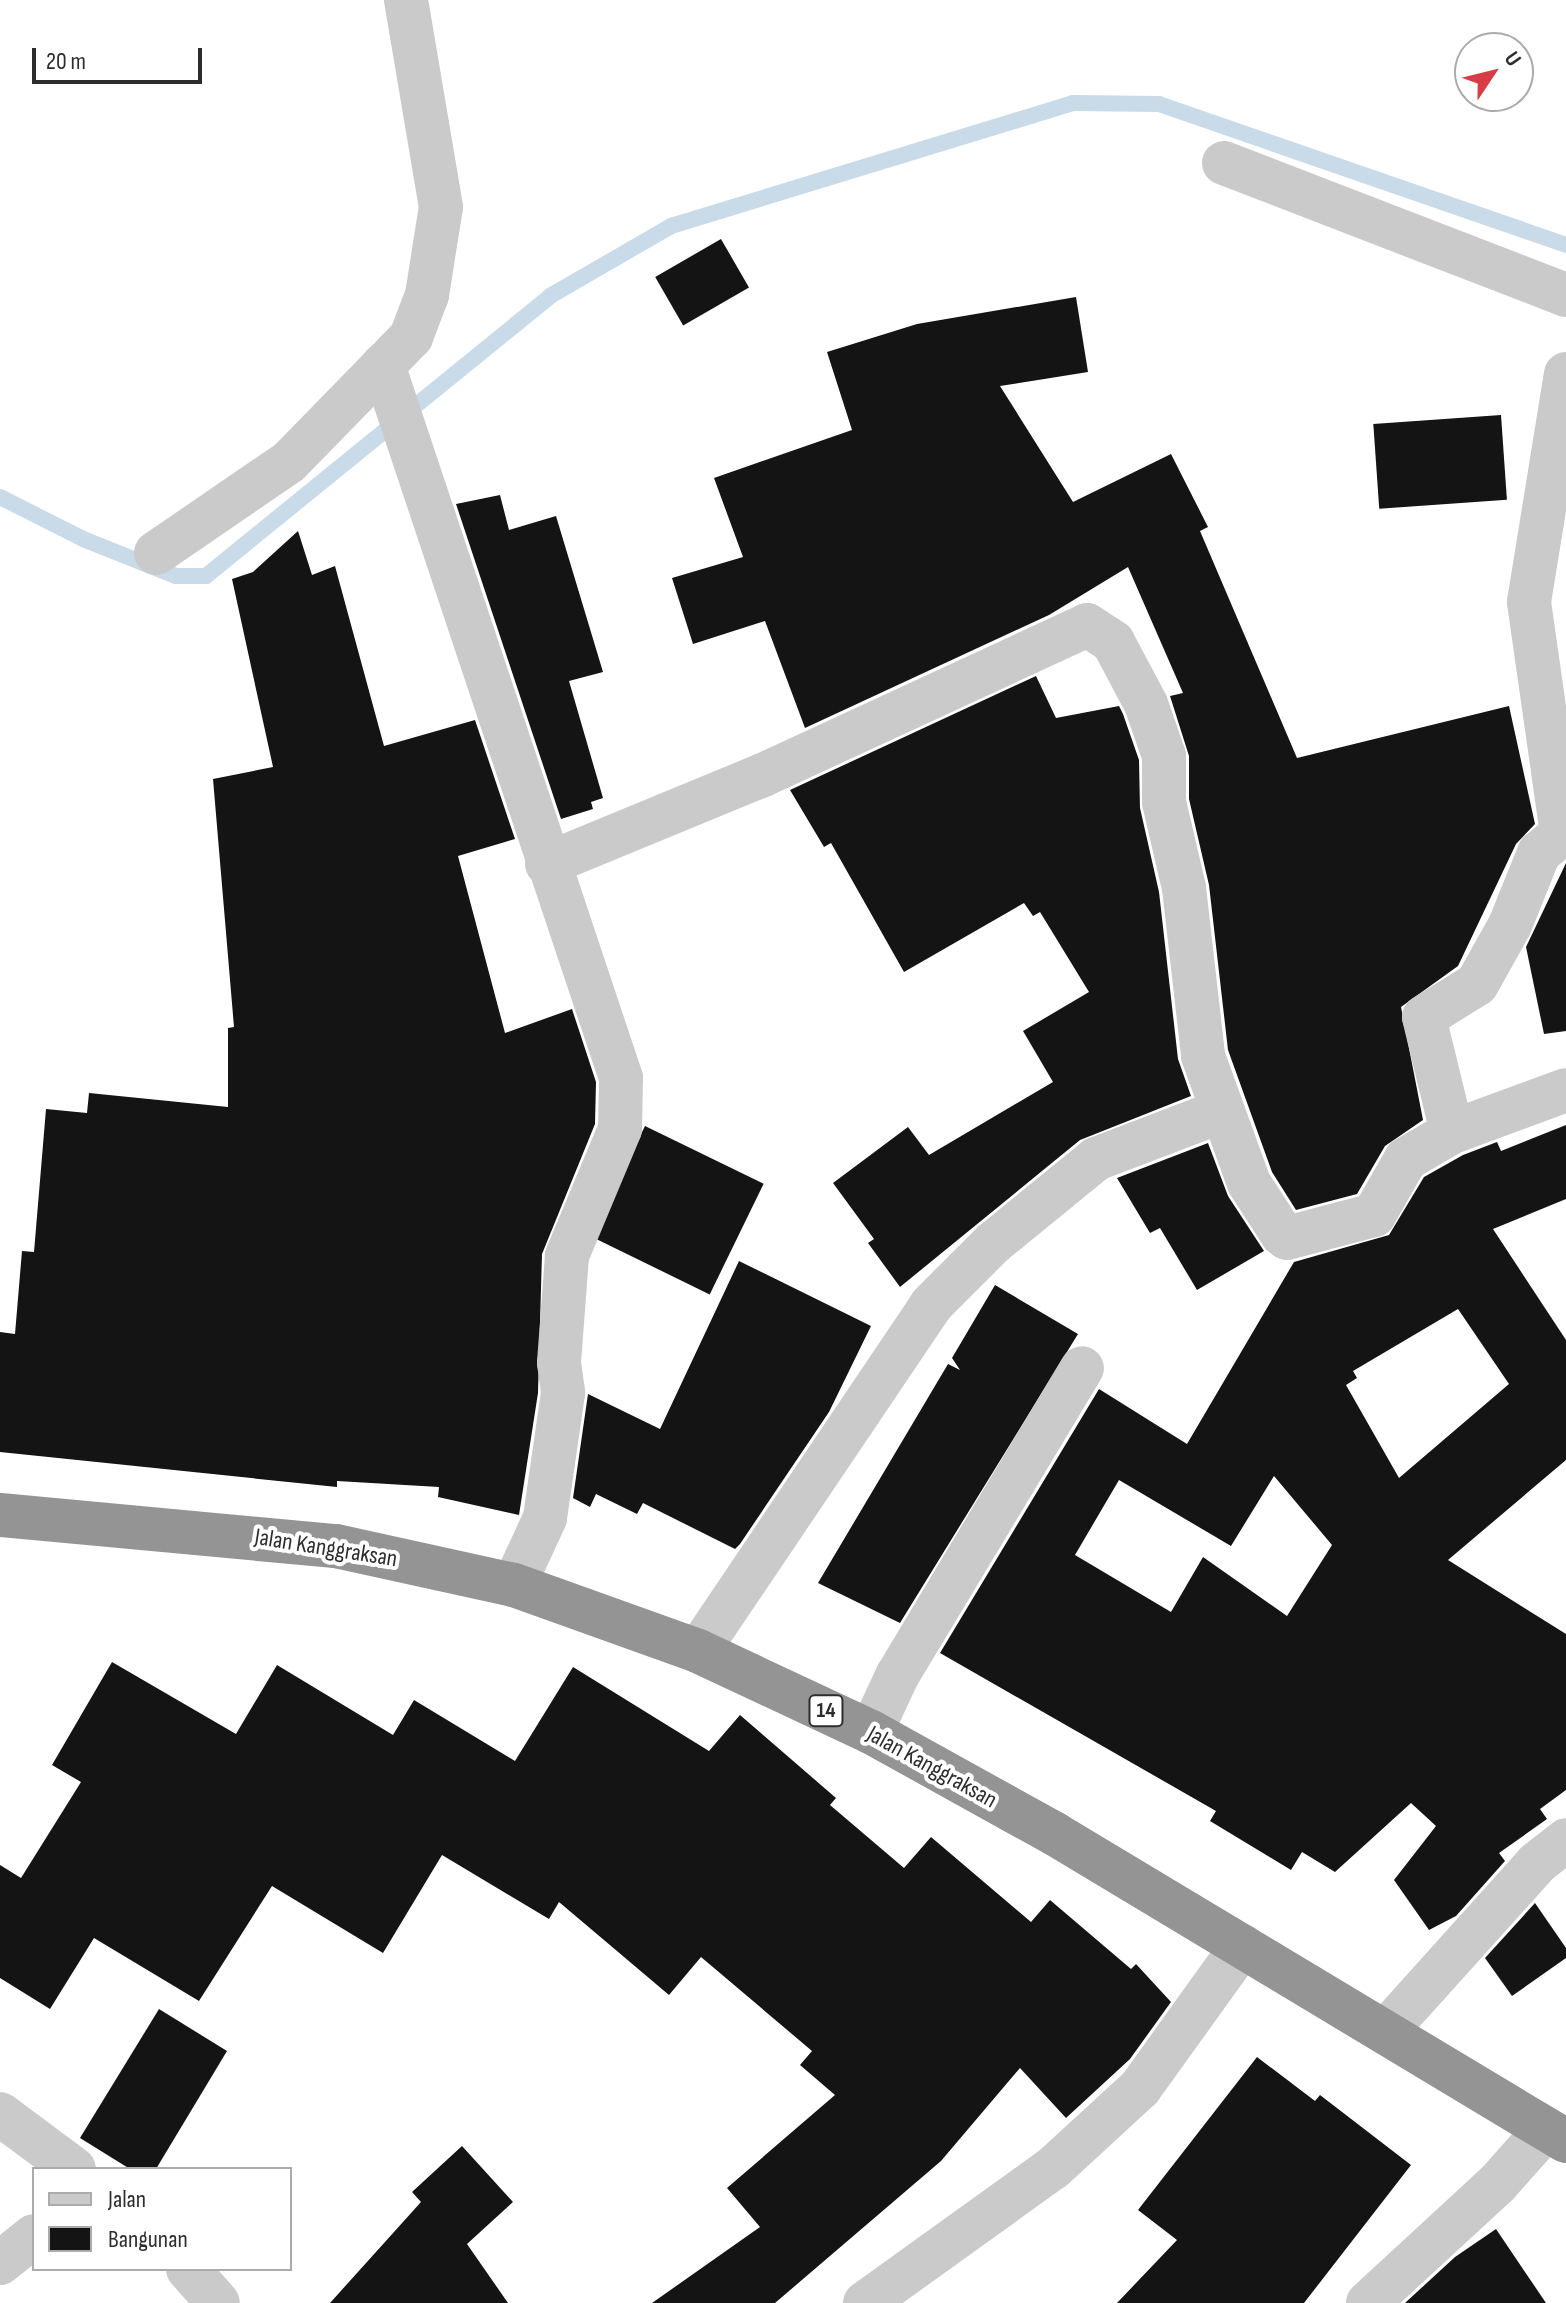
<!DOCTYPE html>
<html>
<head>
<meta charset="utf-8">
<style>
  body { margin:0 }
  #map { position:relative; width:1566px; height:2303px; overflow:hidden; background:#fff; font-family:"Sofia Sans Condensed",sans-serif }
  div>[style] { position:absolute }
  .stream>* { height:16px; margin:-8px; padding:0 8px; transform-origin:8px; border-radius:8px; background:#c9dbe8 }
  .building>* { inset:0; background:#141414; transform-origin:0 0 }
  .minor>* { height:44px; margin:-22px; padding:0 22px; transform-origin:22px; border-radius:22px; background:#cacaca }
  .highway>* { height:44px; margin:-22px; padding:0 22px; transform-origin:22px; border-radius:22px; background:#949494 }
  span { translate:-50% -50%; white-space:nowrap; text-align:center; line-height:1.15; -webkit-text-stroke:8px #fff; paint-order:stroke }
  .shield-label span { padding:2px 6px; background:#fff; border:2px solid; border-radius:6px; -webkit-text-stroke-width:0 }
  .shield-label { font-size:22px; color:#2d2d2d; font-weight:700 }
  .street-label { font-size:24px; color:#2d2d2d }
  .legend { position:absolute; left:32px; top:2167px; width:260px; height:104px; box-sizing:border-box; background:#fff; border:2px solid #ababab; margin:0; padding:10px 14px; list-style:none; font-size:24px; color:#2d2d2d }
  .legend li { display:flex; align-items:center; gap:16px; height:40px }
  .legend b { width:40px; border:2px solid #ababab }
  .north { position:absolute; left:1454px; top:32px; width:80px; height:80px; box-sizing:border-box; background:#fff; border:2px solid #ababab; border-radius:50%; rotate:55deg; font-size:22px; font-weight:700; line-height:32px; text-align:center; color:#2d2d2d }
  .north::after { content:''; display:block; margin:auto; width:28px; height:36px; background:#d63d45; clip-path:polygon(50% 0,100% 100%,50% 72%,0 100%) }
  .scale { position:absolute; left:32px; top:48px; width:170px; height:36px; box-sizing:border-box; border:4px solid #2d2d2d; border-top:0; padding-left:10px; font-size:24px; line-height:28px; white-space:nowrap; color:#2d2d2d; -webkit-text-stroke:6px #fff; paint-order:stroke }
</style>
</head>
<body>
<div id="map">
  <div class="stream">
    <i style="left:0;top:497px;width:93px;rotate:26.8deg"></i>
    <i style="left:83px;top:539px;width:100px;rotate:21.7deg"></i>
    <i style="left:176px;top:576px;width:30px"></i>
    <i style="left:206px;top:576px;width:444px;rotate:-39.1deg"></i>
    <i style="left:550px;top:296px;width:140px;rotate:-30deg"></i>
    <i style="left:671px;top:226px;width:420px;rotate:-17deg"></i>
    <i style="left:1073px;top:103px;width:86px;rotate:0.7deg"></i>
    <i style="left:1159px;top:104px;width:431px;rotate:19.1deg"></i>
  </div>
  <div class="building">
    <i style="left:721px;top:239px;width:56px;height:76px;rotate:60deg"></i>
    <i style="clip-path:polygon(1076px 297px,1088px 372px,1000px 386px,1073px 502px,1171px 454px,1208px 527px,1200px 531px,1297px 758px,1509px 706px,1535px 824px,1516px 844px,1458px 966px,1401px 1007px,1423px 1120px,1385px 1146px,1357px 1194px,1296px 1210px,1272px 1172px,1228px 1050px,1209px 885px,1189px 799px,1189px 756px,1170px 696px,1183px 693px,1128px 567px,1049px 615px,805px 728px,765px 621px,693px 644px,672px 578px,743px 557px,714px 478px,852px 430px,827px 352px,917px 324px)"></i>
    <i style="left:1501px;top:415px;width:85px;height:128px;rotate:86deg"></i>
    <i style="clip-path:polygon(500px 495px,509px 530px,556px 516px,603px 672px,569px 681px,603px 798px,591px 802px,593px 809px,561px 819px,456px 504px)"></i>
    <i style="clip-path:polygon(298px 531px,312px 575px,335px 566px,384px 746px,475px 720px,515px 839px,458px 856px,505px 1033px,572px 1009px,596px 1082px,595px 1124px,542px 1254px,538px 1393px,519px 1515px,438px 1497px,439px 1487px,337px 1481px,337px 1487px,0 1452px,0 1332px,15px 1334px,22px 1251px,34px 1252px,46px 1109px,87px 1113px,89px 1093px,228px 1107px,228px 1028px,234px 1027px,213px 779px,273px 767px,232px 579px,253px 572px)"></i>
    <i style="clip-path:polygon(1036px 676px,1056px 718px,1119px 706px,1123px 714px,1139px 760px,1140px 808px,1159px 892px,1178px 1059px,1191px 1096px,1080px 1140px,900px 1287px,868px 1243px,874px 1239px,833px 1183px,908px 1127px,929px 1155px,1053px 1082px,1023px 1031px,1089px 992px,1040px 912px,1033px 916px,1024px 903px,904px 972px,831px 843px,824px 847px,790px 790px)"></i>
    <i style="clip-path:polygon(1566px 863px,1566px 1031px,1544px 1034px,1526px 947px)"></i>
    <i style="clip-path:polygon(evenodd,1566px 1125px,1566px 1199px,1493px 1229px,1566px 1340px,1566px 1460px,1448px 1560px,1566px 1634px,1566px 1790px,1540px 1809px,1547px 1819px,1499px 1853px,1505px 1861px,1456px 1916px,1429px 1930px,1394px 1880px,1436px 1826px,1411px 1803px,1335px 1872px,1302px 1852px,1291px 1870px,1210px 1821px,1216px 1811px,940px 1653px,1099px 1389px,1187px 1444px,1294px 1262px,1389px 1235px,1424px 1177px,1463px 1155px,1497px 1142px,1501px 1151px,1566px 1125px,1458px 1309px,1509px 1384px,1399px 1478px,1346px 1385px,1357px 1378px,1353px 1371px,1458px 1309px,1566px 1125px,1274px 1476px,1332px 1545px,1287px 1616px,1203px 1557px,1171px 1612px,1075px 1555px,1119px 1480px,1231px 1546px,1274px 1476px)"></i>
    <i style="left:645px;top:1126px;width:132px;height:123px;rotate:26deg"></i>
    <i style="clip-path:polygon(1208px 1143px,1228px 1196px,1264px 1251px,1197px 1290px,1160px 1228px,1150px 1233px,1117px 1178px)"></i>
    <i style="clip-path:polygon(739px 1261px,871px 1326px,829px 1412px,740px 1544px,735px 1549px,643px 1503px,637px 1514px,596px 1494px,590px 1507px,573px 1498px,588px 1394px,660px 1429px)"></i>
    <i style="clip-path:polygon(995px 1285px,1078px 1334px,900px 1623px,818px 1583px,948px 1364px,960px 1370px,952px 1358px)"></i>
    <i style="clip-path:polygon(112px 1662px,236px 1734px,277px 1665px,393px 1735px,414px 1700px,515px 1761px,573px 1667px,709px 1751px,740px 1715px,836px 1798px,830px 1805px,904px 1868px,931px 1837px,1031px 1922px,1050px 1900px,1131px 1969px,1136px 1964px,1171px 2002px,1130px 2059px,1066px 2118px,1020px 2068px,941px 2161px,775px 2303px,652px 2303px,760px 2227px,727px 2188px,835px 2095px,800px 2065px,812px 2051px,701px 1957px,669px 1995px,559px 1902px,549px 1919px,442px 1855px,383px 1953px,272px 1886px,199px 2001px,94px 1938px,50px 2009px,0 1978px,0 1865px,21px 1878px,81px 1782px,52px 1765px)"></i>
    <i style="clip-path:polygon(1535px 1903px,1566px 1948px,1566px 1958px,1512px 1996px,1485px 1958px)"></i>
    <i style="clip-path:polygon(159px 2009px,227px 2051px,156px 2169px,130px 2169px,80px 2138px)"></i>
    <i style="clip-path:polygon(1257px 2057px,1315px 2101px,1320px 2095px,1411px 2165px,1304px 2303px,1117px 2303px,1177px 2240px,1138px 2210px)"></i>
    <i style="clip-path:polygon(462px 2146px,513px 2202px,467px 2244px,508px 2303px,330px 2303px,421px 2202px,412px 2192px)"></i>
    <i style="clip-path:polygon(1496px 2229px,1546px 2303px,1405px 2303px,1455px 2257px)"></i>
  </div>
  <div class="minor">
    <i style="left:1224px;top:163px;width:367px;rotate:21.1deg"></i>
    <i style="left:383px;top:365px;width:752px;rotate:71.54deg"></i>
    <i style="left:621px;top:1078px;width:51px;rotate:91.1deg"></i>
    <i style="left:620px;top:1129px;width:138px;rotate:112.7deg"></i>
    <i style="left:567px;top:1256px;width:107px;rotate:94.3deg"></i>
    <i style="left:559px;top:1363px;width:30px;rotate:82deg"></i>
    <i style="left:563px;top:1393px;width:126px;rotate:98.2deg"></i>
    <i style="left:545px;top:1518px;width:74px;rotate:114.8deg"></i>
    <i style="left:156px;top:553px;width:161px;rotate:-34.4deg"></i>
    <i style="left:289px;top:462px;width:175px;rotate:-45.7deg"></i>
    <i style="left:411px;top:337px;width:45px;rotate:-69.1deg"></i>
    <i style="left:427px;top:295px;width:89px;rotate:-81deg"></i>
    <i style="left:441px;top:207px;width:210px;rotate:-99.6deg"></i>
    <i style="left:547px;top:864px;width:234px;rotate:-22.4deg"></i>
    <i style="left:763px;top:775px;width:357px;rotate:-24.8deg"></i>
    <i style="left:1087px;top:625px;width:31px;rotate:33deg"></i>
    <i style="left:1113px;top:642px;width:70px;rotate:62deg"></i>
    <i style="left:1146px;top:704px;width:55px;rotate:70.9deg"></i>
    <i style="left:1164px;top:756px;width:46px;rotate:90deg"></i>
    <i style="left:1164px;top:802px;width:88px;rotate:76.9deg"></i>
    <i style="left:1184px;top:888px;width:169px;rotate:83.5deg"></i>
    <i style="left:1203px;top:1056px;width:135px;rotate:70.1deg"></i>
    <i style="left:1249px;top:1183px;width:61px;rotate:57.1deg"></i>
    <i style="left:1282px;top:1234px;width:6px;rotate:39deg"></i>
    <i style="left:1287px;top:1238px;width:90px;rotate:-14.8deg"></i>
    <i style="left:1374px;top:1215px;width:64px;rotate:-60.3deg"></i>
    <i style="left:1406px;top:1159px;width:53px;rotate:-30.4deg"></i>
    <i style="left:1452px;top:1132px;width:121px;rotate:-20.2deg"></i>
    <i style="left:1452px;top:1132px;width:118px;rotate:-103.7deg"></i>
    <i style="left:1424px;top:1017px;width:62px;rotate:-31.9deg"></i>
    <i style="left:1477px;top:984px;width:68px;rotate:-60.8deg"></i>
    <i style="left:1510px;top:925px;width:78px;rotate:-68.1deg"></i>
    <i style="left:1539px;top:853px;width:30px;rotate:-40deg"></i>
    <i style="left:1562px;top:834px;width:234px;rotate:-98.1deg"></i>
    <i style="left:1529px;top:602px;width:231px;rotate:-80.8deg"></i>
    <i style="left:698px;top:1651px;width:417px;rotate:-56deg"></i>
    <i style="left:931px;top:1305px;width:88px;rotate:-45deg"></i>
    <i style="left:993px;top:1243px;width:133px;rotate:-39.2deg"></i>
    <i style="left:1096px;top:1159px;width:135px;rotate:-20.9deg"></i>
    <i style="left:871px;top:1732px;width:62px;rotate:-65.1deg"></i>
    <i style="left:897px;top:1676px;width:359px;rotate:-59deg"></i>
    <i style="left:1385px;top:2032px;width:227px;rotate:-48deg"></i>
    <i style="left:1537px;top:1863px;width:37px;rotate:-38deg"></i>
    <i style="left:0;top:2114px;width:92px;rotate:36.6deg"></i>
    <i style="left:0;top:2263px;width:43px;rotate:-38.5deg"></i>
    <i style="left:188px;top:2269px;width:45px;rotate:48.6deg"></i>
    <i style="left:865px;top:2303px;width:231px;rotate:-35.7deg"></i>
    <i style="left:1053px;top:2168px;width:118px;rotate:-42.6deg"></i>
    <i style="left:1140px;top:2088px;width:175px;rotate:-54.3deg"></i>
    <i style="left:1368px;top:2303px;width:177px;rotate:-42.7deg"></i>
    <i style="left:1498px;top:2183px;width:72px;rotate:-48.4deg"></i>
  </div>
  <div class="highway">
    <i style="left:0;top:1515px;width:337px;rotate:5.3deg"></i>
    <i style="left:336px;top:1546px;width:182px;rotate:12.4deg"></i>
    <i style="left:514px;top:1585px;width:195px;rotate:19.7deg"></i>
    <i style="left:698px;top:1651px;width:191px;rotate:25.1deg"></i>
    <i style="left:871px;top:1732px;width:210px;rotate:29deg"></i>
    <i style="left:1055px;top:1834px;width:596px;rotate:31deg"></i>
  </div>
  <div class="shield-label">
    <span style="left:826px;top:1711px">14</span>
  </div>
  <div class="street-label">
    <span style="left:326px;top:1548px;rotate:9deg">Jalan Kanggraksan</span>
    <span style="left:932px;top:1767px;rotate:29deg">Jalan Kanggraksan</span>
  </div>
  <ul class="legend">
  <li><b style="height:10px;background:#cacaca"></b>Jalan</li>
  <li><b style="height:22px;background:#141414"></b>Bangunan</li>
  </ul>
  <div class="north">U</div>
  <div class="scale">20 m</div>
</div>
</body>
</html>
